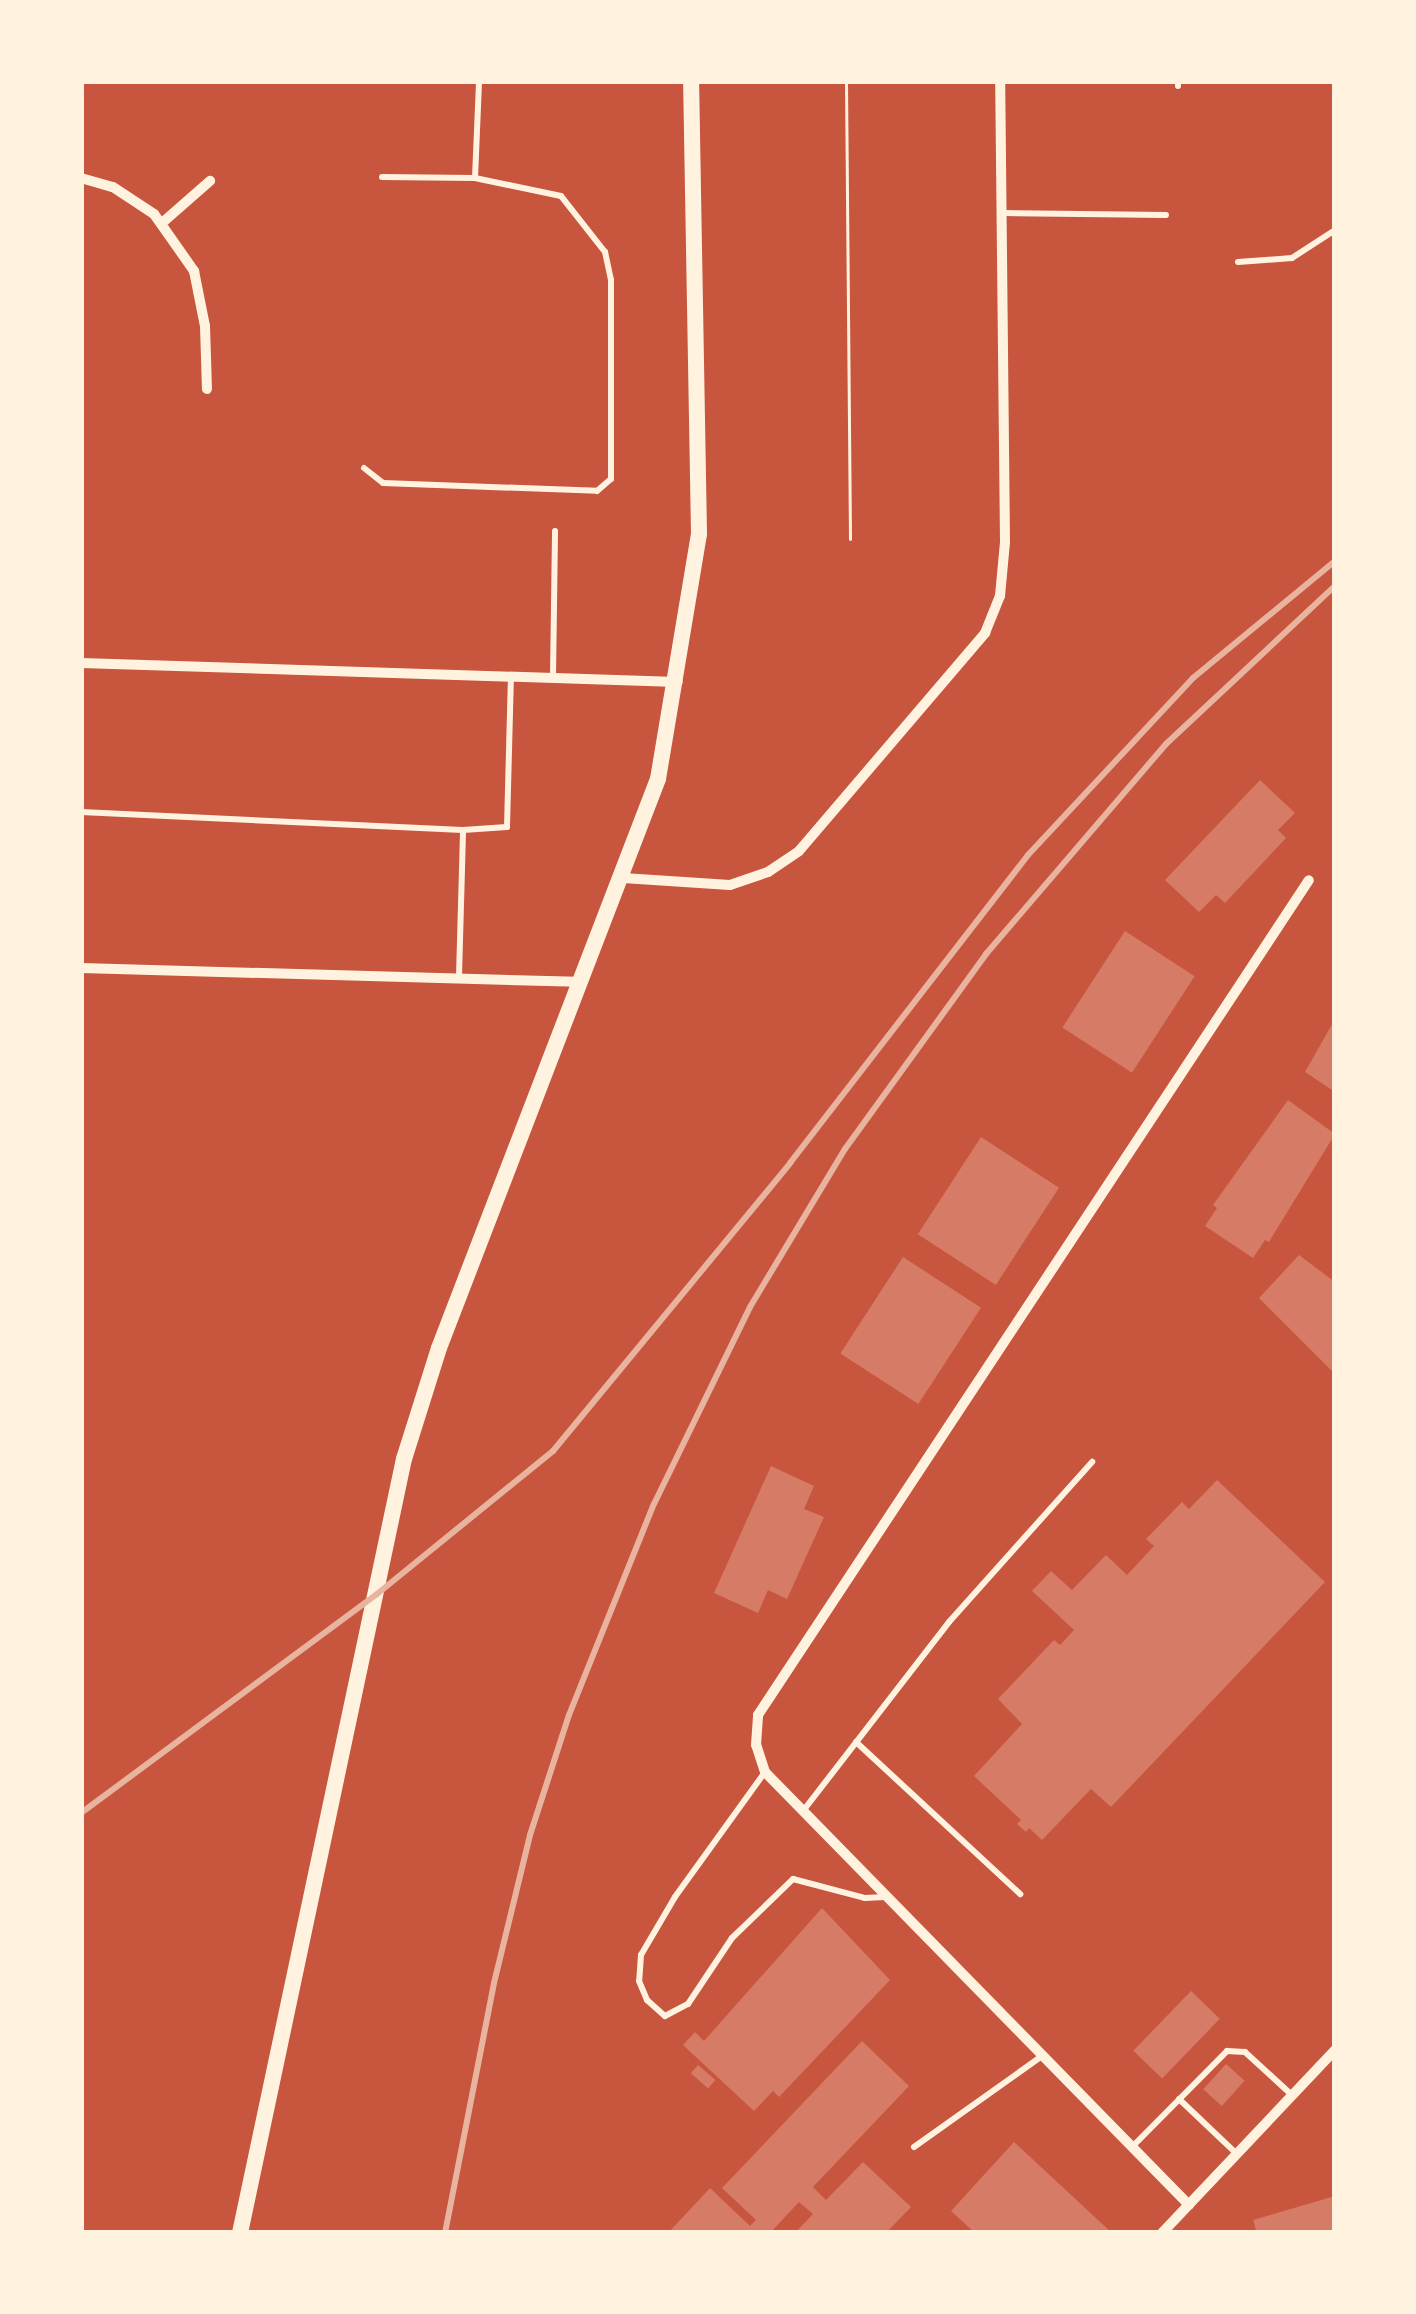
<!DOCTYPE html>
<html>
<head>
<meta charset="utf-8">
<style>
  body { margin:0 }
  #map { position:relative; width:1416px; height:2314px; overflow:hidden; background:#c8553d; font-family:Inter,sans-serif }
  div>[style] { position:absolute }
  .building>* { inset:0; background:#d67c66; transform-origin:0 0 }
  .path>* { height:3px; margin:-1.5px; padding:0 1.5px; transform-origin:1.5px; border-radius:1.5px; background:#fff3e0 }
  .service>* { height:6px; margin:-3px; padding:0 3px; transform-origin:3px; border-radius:3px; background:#fff3e0 }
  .minor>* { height:10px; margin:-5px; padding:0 5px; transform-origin:5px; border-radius:5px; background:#fff3e0 }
  .secondary>* { height:16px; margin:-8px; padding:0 8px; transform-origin:8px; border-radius:8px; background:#fff3e0 }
  .rail>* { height:6px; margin:-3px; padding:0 3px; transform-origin:3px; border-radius:3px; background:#e9b49f }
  span { translate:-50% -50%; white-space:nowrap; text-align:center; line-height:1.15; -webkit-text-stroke:12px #fff3e0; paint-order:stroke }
  .frame { position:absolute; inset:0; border:84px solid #fff3e0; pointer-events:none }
</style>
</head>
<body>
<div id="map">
  <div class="building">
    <i style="clip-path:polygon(1260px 780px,1295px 813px,1278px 830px,1286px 838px,1225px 903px,1216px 895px,1199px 912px,1165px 880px)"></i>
    <i style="left:1125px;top:931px;width:83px;height:115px;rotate:33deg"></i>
    <i style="clip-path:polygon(1335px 1019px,1335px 1092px,1305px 1072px)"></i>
    <i style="clip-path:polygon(1288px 1100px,1335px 1134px,1269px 1242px,1265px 1240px,1253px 1258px,1205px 1226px,1217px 1208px,1213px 1205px)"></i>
    <i style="left:981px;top:1137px;width:93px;height:116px;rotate:33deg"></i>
    <i style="clip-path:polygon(1299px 1255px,1335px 1282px,1335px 1374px,1259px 1298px)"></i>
    <i style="left:903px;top:1257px;width:93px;height:115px;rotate:33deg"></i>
    <i style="clip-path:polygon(771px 1466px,814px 1486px,804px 1509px,824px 1517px,787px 1599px,768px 1590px,758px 1613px,714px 1593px)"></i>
    <i style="clip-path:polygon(1217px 1480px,1325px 1582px,1111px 1807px,1091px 1789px,1042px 1840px,1029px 1828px,1026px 1832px,1017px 1824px,1021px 1820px,974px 1776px,1022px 1724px,998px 1699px,1054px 1640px,1060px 1645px,1074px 1630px,1032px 1591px,1051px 1571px,1072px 1590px,1106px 1555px,1127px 1575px,1154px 1546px,1146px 1539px,1182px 1502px,1189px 1509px)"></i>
    <i style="clip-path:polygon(822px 1908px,890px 1980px,779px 2097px,773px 2091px,754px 2111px,683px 2045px,695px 2032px,704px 2041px)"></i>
    <i style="left:1191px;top:1991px;width:40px;height:83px;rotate:44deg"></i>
    <i style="clip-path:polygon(862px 2041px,909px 2086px,813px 2187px,826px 2200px,863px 2162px,911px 2207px,886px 2233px,795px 2233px,813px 2214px,799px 2202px,770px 2233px,668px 2233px,710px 2188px,750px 2226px,756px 2220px,722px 2188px)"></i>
    <i style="left:1226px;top:2064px;width:25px;height:34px;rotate:42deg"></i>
    <i style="left:698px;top:2065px;width:23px;height:11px;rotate:41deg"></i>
    <i style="clip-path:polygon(1014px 2142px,1112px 2233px,975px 2233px,951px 2211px)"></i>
    <i style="clip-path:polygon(1335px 2196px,1335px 2233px,1257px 2233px,1253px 2220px)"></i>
  </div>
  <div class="path">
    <i style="left:846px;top:81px;width:458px;rotate:89.5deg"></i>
  </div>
  <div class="service">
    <i style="left:1178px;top:86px;width:5px;rotate:-90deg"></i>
    <i style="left:382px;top:177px;width:93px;rotate:0.6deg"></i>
    <i style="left:1004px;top:213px;width:162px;rotate:0.7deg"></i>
    <i style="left:1238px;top:262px;width:54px;rotate:-4.2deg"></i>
    <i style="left:1292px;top:258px;width:51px;rotate:-33.1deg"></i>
    <i style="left:364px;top:468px;width:24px;rotate:38deg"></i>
    <i style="left:383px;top:483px;width:214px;rotate:2.1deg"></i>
    <i style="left:597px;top:491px;width:18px;rotate:-41deg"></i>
    <i style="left:611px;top:479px;width:199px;rotate:-90deg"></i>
    <i style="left:611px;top:280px;width:29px;rotate:-102deg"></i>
    <i style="left:605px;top:252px;width:71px;rotate:-128.2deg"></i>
    <i style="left:561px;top:196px;width:88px;rotate:-168.2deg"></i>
    <i style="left:475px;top:178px;width:97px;rotate:-87.6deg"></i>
    <i style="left:553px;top:677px;width:146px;rotate:-89.2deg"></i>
    <i style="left:81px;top:812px;width:382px;rotate:2.7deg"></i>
    <i style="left:463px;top:830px;width:44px;rotate:-3.9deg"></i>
    <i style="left:507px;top:827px;width:151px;rotate:-88.5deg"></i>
    <i style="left:459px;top:976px;width:146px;rotate:-88.4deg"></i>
    <i style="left:856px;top:1742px;width:224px;rotate:42.8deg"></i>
    <i style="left:765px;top:1772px;width:154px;rotate:125.8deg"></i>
    <i style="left:675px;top:1897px;width:67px;rotate:120.4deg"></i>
    <i style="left:641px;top:1955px;width:26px;rotate:94deg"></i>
    <i style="left:639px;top:1981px;width:21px;rotate:67deg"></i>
    <i style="left:647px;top:2000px;width:24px;rotate:42deg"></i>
    <i style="left:665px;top:2016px;width:26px;rotate:-28deg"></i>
    <i style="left:688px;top:2004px;width:79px;rotate:-56.3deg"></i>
    <i style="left:732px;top:1938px;width:85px;rotate:-44deg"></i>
    <i style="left:793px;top:1879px;width:74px;rotate:14.8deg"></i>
    <i style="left:865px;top:1898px;width:20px;rotate:-3deg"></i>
    <i style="left:803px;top:1811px;width:239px;rotate:-52.3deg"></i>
    <i style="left:949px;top:1622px;width:215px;rotate:-48.2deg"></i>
    <i style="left:1179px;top:2099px;width:80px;rotate:43.5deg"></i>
    <i style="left:914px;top:2147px;width:157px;rotate:-35.4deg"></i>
    <i style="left:1132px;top:2147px;width:135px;rotate:-45.3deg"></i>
    <i style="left:1227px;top:2051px;width:18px;rotate:3deg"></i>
    <i style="left:1245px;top:2052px;width:64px;rotate:42.5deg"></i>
  </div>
  <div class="minor">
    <i style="left:81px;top:178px;width:33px;rotate:16deg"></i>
    <i style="left:113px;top:187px;width:49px;rotate:33.4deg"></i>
    <i style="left:154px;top:214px;width:70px;rotate:54.9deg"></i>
    <i style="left:194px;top:271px;width:56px;rotate:78.7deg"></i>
    <i style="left:205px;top:326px;width:63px;rotate:88.2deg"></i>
    <i style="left:162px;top:223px;width:64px;rotate:-41.2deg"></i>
    <i style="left:81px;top:663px;width:597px;rotate:1.82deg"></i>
    <i style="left:623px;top:878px;width:107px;rotate:3.7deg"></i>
    <i style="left:730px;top:885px;width:40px;rotate:-18.9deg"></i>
    <i style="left:768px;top:872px;width:37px;rotate:-34deg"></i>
    <i style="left:799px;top:851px;width:287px;rotate:-49.5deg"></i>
    <i style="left:985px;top:633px;width:40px;rotate:-68deg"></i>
    <i style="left:1000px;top:596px;width:54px;rotate:-84.7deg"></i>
    <i style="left:1005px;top:542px;width:461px;rotate:-90.6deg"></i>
    <i style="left:81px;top:968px;width:496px;rotate:1.6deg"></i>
    <i style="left:1189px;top:2205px;width:606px;rotate:-134.4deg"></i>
    <i style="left:765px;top:1772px;width:28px;rotate:-108deg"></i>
    <i style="left:756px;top:1745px;width:30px;rotate:-86deg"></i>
    <i style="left:758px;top:1715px;width:1000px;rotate:-56.58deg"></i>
    <i style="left:1162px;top:2233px;width:252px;rotate:-46.6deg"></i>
  </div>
  <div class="secondary">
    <i style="left:240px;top:2233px;width:791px;rotate:-78.04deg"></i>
    <i style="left:404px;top:1459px;width:116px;rotate:-72.5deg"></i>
    <i style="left:439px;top:1348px;width:610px;rotate:-68.95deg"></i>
    <i style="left:658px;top:779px;width:248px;rotate:-80.5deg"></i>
    <i style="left:699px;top:534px;width:453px;rotate:-91deg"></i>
  </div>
  <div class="rail">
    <i style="left:81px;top:1813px;width:368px;rotate:-36.5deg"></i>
    <i style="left:377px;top:1594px;width:227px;rotate:-39.1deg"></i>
    <i style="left:553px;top:1451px;width:373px;rotate:-50.5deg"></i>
    <i style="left:790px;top:1163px;width:389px;rotate:-52.3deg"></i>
    <i style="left:1028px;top:855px;width:242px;rotate:-47deg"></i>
    <i style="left:1193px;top:678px;width:184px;rotate:-39.5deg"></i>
    <i style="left:445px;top:2233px;width:255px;rotate:-78.9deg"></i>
    <i style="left:494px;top:1983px;width:152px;rotate:-76.3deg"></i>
    <i style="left:530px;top:1835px;width:126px;rotate:-72deg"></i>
    <i style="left:569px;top:1715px;width:227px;rotate:-68.1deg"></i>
    <i style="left:654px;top:1504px;width:219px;rotate:-64deg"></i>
    <i style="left:750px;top:1307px;width:184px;rotate:-59deg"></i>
    <i style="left:845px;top:1149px;width:241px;rotate:-54.1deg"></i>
    <i style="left:986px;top:954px;width:277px;rotate:-49.4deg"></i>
    <i style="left:1166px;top:744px;width:231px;rotate:-43.1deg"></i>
  </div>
  <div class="frame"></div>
</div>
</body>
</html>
